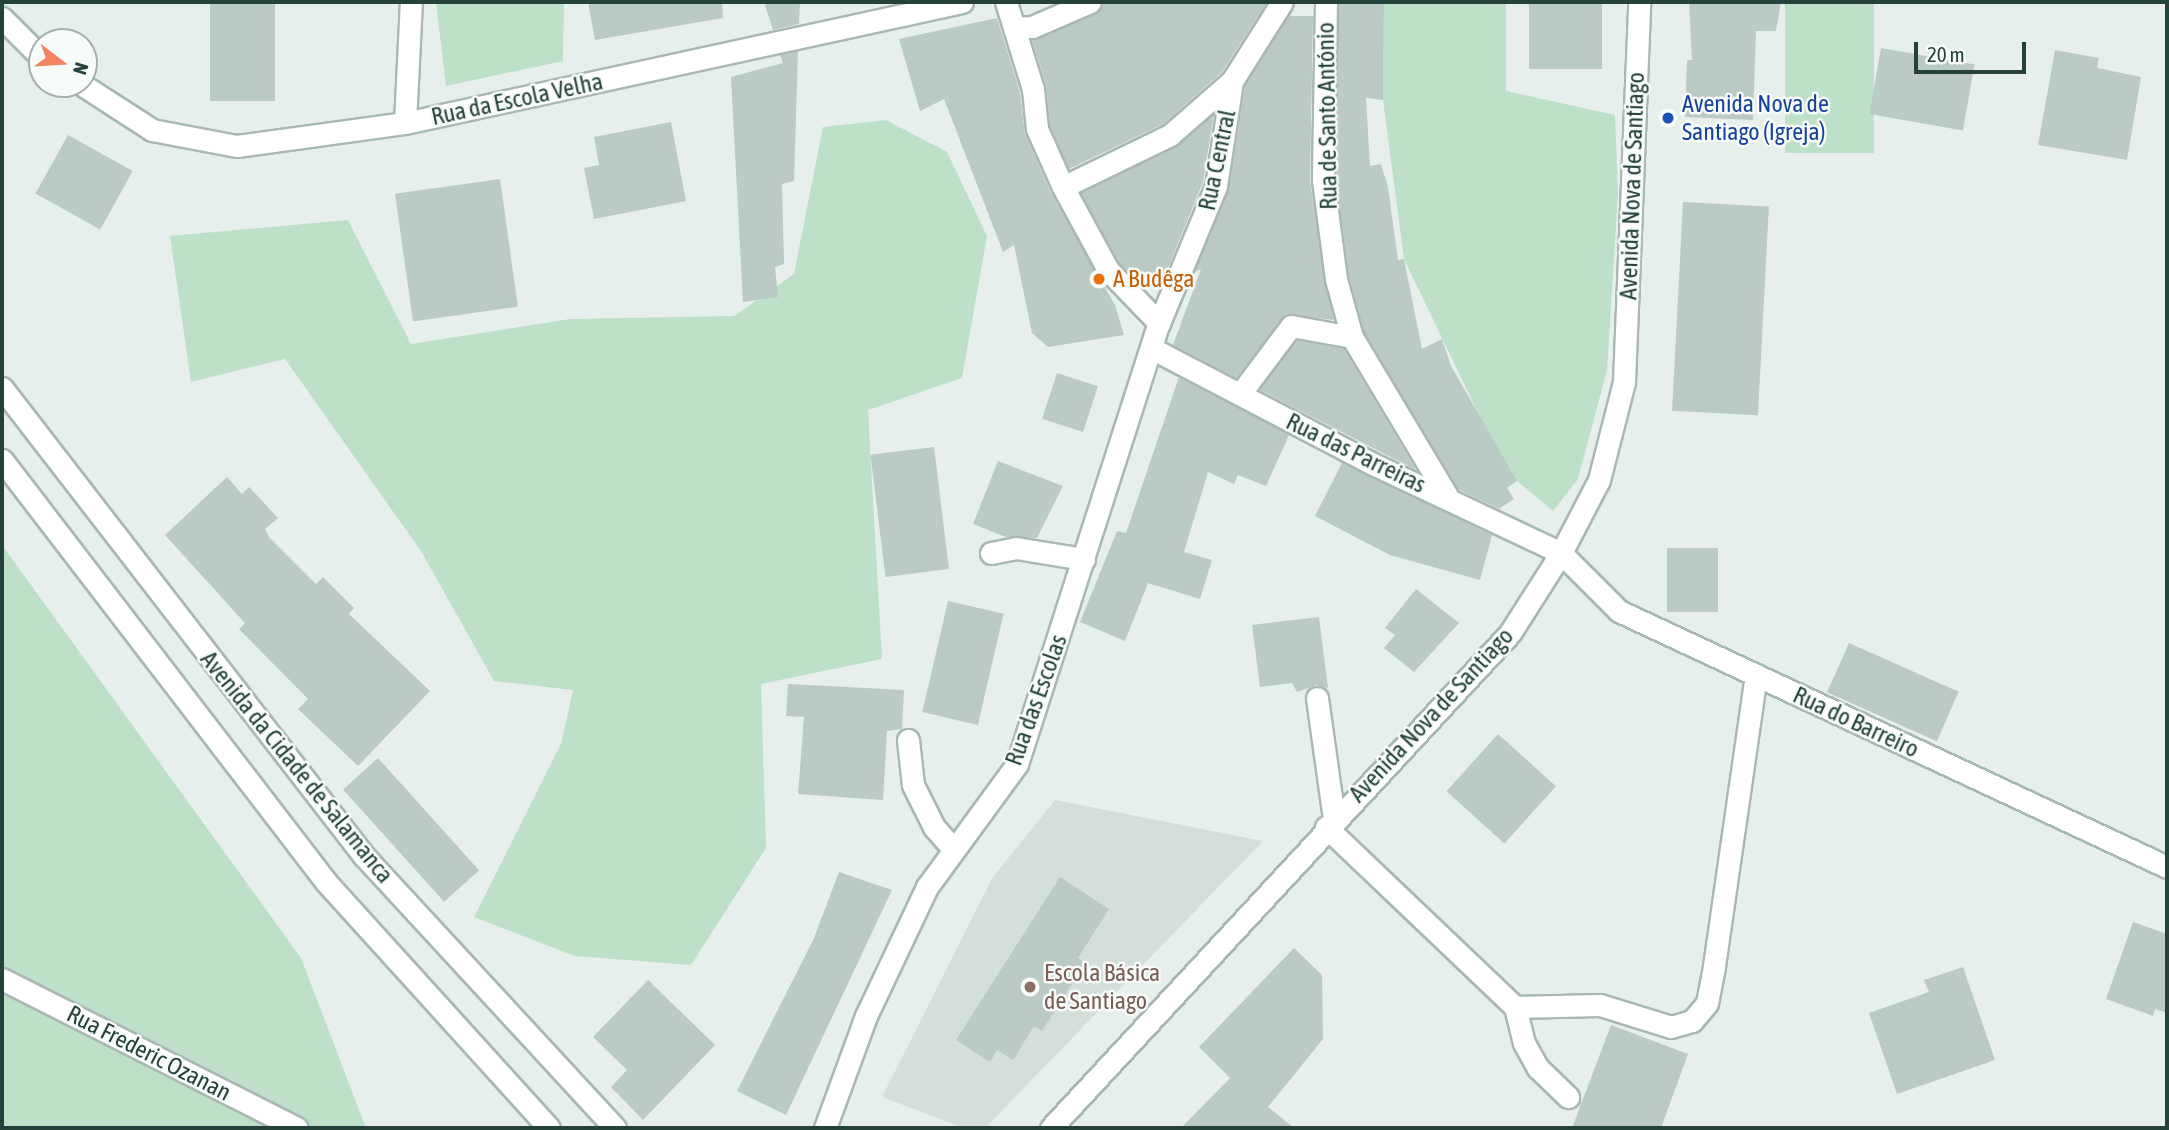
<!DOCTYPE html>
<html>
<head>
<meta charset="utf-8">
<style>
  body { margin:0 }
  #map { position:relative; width:2169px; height:1130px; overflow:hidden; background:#e6efeb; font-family:"Asap Condensed",sans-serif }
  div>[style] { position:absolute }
  .built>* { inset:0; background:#d4dfda }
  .green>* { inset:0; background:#bfe0c8; transform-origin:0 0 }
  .building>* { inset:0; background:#bbcac4; transform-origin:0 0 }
  .roads { filter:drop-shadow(2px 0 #a8b8b2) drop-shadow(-2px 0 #a8b8b2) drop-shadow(0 2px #a8b8b2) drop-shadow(0 -2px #a8b8b2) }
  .minor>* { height:21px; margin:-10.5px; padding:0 10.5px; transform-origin:10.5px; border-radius:10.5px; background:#fff }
  .dots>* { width:19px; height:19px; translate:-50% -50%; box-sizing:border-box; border:4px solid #f7fbf9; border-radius:50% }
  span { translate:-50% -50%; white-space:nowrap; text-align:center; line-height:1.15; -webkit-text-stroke:5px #f7fbf9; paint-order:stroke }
  .street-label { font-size:24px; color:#24423a }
  .transit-label { font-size:24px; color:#164399 }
  .left { translate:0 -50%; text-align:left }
  .food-label { font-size:24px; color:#c56008 }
  .education-label { font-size:24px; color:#785e54 }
  .frame { position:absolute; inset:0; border:4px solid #24423a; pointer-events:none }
  .north { position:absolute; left:28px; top:28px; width:70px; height:70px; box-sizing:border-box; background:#f7fbf9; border:2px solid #a3b1ad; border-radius:50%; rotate:107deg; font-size:19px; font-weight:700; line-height:28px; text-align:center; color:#24423a }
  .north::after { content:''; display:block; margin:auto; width:24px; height:32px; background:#f4845f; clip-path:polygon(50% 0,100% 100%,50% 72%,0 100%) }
  .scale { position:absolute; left:1914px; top:42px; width:112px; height:32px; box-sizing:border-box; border:4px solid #24423a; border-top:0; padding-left:9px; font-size:21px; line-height:24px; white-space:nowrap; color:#24423a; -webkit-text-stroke:5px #f7fbf9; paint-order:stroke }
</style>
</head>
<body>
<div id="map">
  <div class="built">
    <i style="clip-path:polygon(1055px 800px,1263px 841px,985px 1128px,964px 1128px,882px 1097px,993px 877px)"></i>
  </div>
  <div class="green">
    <i style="clip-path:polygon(436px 2px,564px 2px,563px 61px,446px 86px)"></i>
    <i style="clip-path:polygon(1384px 2px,1506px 2px,1506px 91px,1615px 115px,1618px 194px,1607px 370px,1578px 479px,1553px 511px,1517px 481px,1493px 444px,1404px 259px,1383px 100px)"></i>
    <i style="left:1785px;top:2px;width:89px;height:151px"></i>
    <i style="clip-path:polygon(886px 120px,947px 152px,987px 236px,962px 378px,868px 410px,882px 659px,761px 684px,766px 848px,691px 965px,575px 956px,474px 917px,561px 744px,573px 690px,494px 681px,421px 551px,285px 359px,191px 382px,170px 236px,348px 220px,411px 344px,570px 319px,734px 316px,794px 274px,823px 127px)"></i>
    <i style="clip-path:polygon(2px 545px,301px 958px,366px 1128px,2px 1128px)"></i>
  </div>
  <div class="building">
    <i style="left:210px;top:2px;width:65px;height:99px"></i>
    <i style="clip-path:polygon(588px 2px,722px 2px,723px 18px,595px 40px)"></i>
    <i style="clip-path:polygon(764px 2px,800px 2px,799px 24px,773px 30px)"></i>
    <i style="clip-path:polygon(1103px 2px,1267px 2px,1222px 72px,1163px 124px,1069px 169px,1050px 126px,1046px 85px,1032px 40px,1095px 14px)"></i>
    <i style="clip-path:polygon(1339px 2px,1384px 2px,1383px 100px,1366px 98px,1370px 166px,1381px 164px,1388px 187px,1398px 260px,1404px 259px,1422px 349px,1442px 339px,1451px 366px,1517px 481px,1507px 488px,1514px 499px,1499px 509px,1459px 490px,1364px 332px,1349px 276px,1336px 179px)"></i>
    <i style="left:1529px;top:2px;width:73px;height:67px"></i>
    <i style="clip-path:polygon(1689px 2px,1781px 2px,1776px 31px,1756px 31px,1753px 120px,1685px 117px,1687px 60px,1692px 60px)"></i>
    <i style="clip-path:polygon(1289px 16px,1313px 16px,1310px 182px,1334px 320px,1286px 314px,1236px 378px,1173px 345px,1201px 269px,1194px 272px,1229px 188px,1245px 86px)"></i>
    <i style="clip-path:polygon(997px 18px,1020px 92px,1025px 134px,1051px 193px,1115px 305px,1124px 335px,1048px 347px,1032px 333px,1014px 245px,1003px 252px,944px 99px,920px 111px,899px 39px)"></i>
    <i style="left:1881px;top:48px;width:95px;height:67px;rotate:10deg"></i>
    <i style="clip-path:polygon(2055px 50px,2099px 58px,2097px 68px,2141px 77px,2127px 160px,2038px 145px)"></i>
    <i style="clip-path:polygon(798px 51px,794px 181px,782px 184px,784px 264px,775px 267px,778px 297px,743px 302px,731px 77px,783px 63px,780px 55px)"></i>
    <i style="clip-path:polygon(1214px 114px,1203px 182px,1165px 275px,1133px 277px,1119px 262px,1081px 193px,1176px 147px)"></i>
    <i style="clip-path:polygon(671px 122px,686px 201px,594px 219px,584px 168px,599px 165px,594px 137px)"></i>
    <i style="left:68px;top:135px;width:74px;height:67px;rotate:29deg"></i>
    <i style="left:500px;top:179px;width:129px;height:106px;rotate:82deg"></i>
    <i style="left:1683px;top:202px;width:86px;height:209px;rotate:3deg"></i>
    <i style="clip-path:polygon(1297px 340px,1344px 349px,1416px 470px,1260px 390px)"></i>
    <i style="left:1057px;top:373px;width:43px;height:48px;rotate:18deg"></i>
    <i style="clip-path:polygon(1179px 377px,1289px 435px,1266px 486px,1238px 475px,1234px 484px,1208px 472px,1184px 552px,1212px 560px,1200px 599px,1148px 583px,1125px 641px,1080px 622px,1117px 531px,1126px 533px)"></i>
    <i style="left:934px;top:447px;width:123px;height:64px;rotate:83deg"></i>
    <i style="clip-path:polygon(998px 461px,1063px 486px,1037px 538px,1006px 537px,973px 524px)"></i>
    <i style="clip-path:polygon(1342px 463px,1492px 535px,1480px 580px,1390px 555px,1315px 516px)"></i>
    <i style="clip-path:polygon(227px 477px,242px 494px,249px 487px,278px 518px,265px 529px,269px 537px,316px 584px,323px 577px,354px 608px,349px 614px,430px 691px,358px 766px,298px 709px,308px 699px,239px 629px,245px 623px,165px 535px)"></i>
    <i style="left:1667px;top:548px;width:51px;height:64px"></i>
    <i style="clip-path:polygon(1416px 589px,1459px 623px,1414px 672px,1384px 648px,1395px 635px,1385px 628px)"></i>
    <i style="left:948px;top:601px;width:57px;height:114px;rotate:13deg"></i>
    <i style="clip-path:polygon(1319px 617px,1328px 688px,1316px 685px,1297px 692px,1292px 683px,1260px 687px,1252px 625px)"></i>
    <i style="left:1849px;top:643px;width:120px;height:54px;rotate:24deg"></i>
    <i style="clip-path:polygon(788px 684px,904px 690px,902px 729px,887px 731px,883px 800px,798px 794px,804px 717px,786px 716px)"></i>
    <i style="left:1498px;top:734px;width:78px;height:77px;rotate:42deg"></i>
    <i style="left:378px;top:758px;width:151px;height:47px;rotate:48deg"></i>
    <i style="clip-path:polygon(839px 872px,892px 890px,786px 1115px,737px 1091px,814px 938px)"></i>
    <i style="clip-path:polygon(1060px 877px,1109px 909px,1078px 958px,1085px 963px,1042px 1031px,1034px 1026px,1013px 1060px,997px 1050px,990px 1062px,956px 1040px)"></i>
    <i style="clip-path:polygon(2133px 922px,2167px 934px,2167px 1013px,2155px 1009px,2153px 1016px,2106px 999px)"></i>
    <i style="clip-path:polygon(1294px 948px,1322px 975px,1323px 1039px,1268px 1107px,1294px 1128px,1181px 1128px,1230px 1078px,1199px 1047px)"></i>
    <i style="clip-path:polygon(1963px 967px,1995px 1060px,1897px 1094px,1869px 1013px,1929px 992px,1924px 980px)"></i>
    <i style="clip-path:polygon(648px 980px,715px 1045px,643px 1120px,611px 1087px,627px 1070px,593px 1037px)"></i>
    <i style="clip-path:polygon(1611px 1025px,1688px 1054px,1661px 1128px,1572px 1128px)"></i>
  </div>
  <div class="roads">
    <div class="minor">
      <i style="left:1006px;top:2px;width:91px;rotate:72.8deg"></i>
      <i style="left:1033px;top:89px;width:40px;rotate:84.3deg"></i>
      <i style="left:1037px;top:129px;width:64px;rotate:65.9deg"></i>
      <i style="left:1063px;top:187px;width:94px;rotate:61.5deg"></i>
      <i style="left:1108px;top:270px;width:74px;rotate:46.1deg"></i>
      <i style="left:1326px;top:2px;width:178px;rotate:91deg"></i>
      <i style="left:1323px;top:180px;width:100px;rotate:82.5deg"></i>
      <i style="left:1336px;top:279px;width:60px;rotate:74.6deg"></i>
      <i style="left:1352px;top:337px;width:185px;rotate:59.1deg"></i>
      <i style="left:2px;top:18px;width:57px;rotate:45deg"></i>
      <i style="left:1016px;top:28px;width:16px;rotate:-4deg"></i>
      <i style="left:1032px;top:27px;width:63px;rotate:-23.3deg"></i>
      <i style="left:81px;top:84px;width:85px;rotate:32.9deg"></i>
      <i style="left:152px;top:130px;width:86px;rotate:10.7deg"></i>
      <i style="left:237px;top:146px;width:170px;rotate:-7.8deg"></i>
      <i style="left:405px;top:123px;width:570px;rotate:-12.26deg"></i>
      <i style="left:405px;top:123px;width:121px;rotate:-87.2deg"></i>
      <i style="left:1063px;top:187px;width:119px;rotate:-25.9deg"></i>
      <i style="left:1170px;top:135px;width:82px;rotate:-41.1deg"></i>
      <i style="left:1153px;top:349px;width:248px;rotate:27.6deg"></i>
      <i style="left:1373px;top:464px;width:208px;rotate:25.3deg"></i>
      <i style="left:1561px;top:553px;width:82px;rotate:45deg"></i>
      <i style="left:1619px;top:611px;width:605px;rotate:25.04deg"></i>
      <i style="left:2px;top:388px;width:592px;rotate:52.28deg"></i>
      <i style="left:364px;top:856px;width:370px;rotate:47.3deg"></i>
      <i style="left:1240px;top:394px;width:85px;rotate:-53.1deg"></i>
      <i style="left:1291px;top:326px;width:62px;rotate:10.2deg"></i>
      <i style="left:2px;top:460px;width:532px;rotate:52.48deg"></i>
      <i style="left:326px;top:882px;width:332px;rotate:47.8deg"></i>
      <i style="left:991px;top:553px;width:25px;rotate:-11deg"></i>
      <i style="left:1016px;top:548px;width:69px;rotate:9.2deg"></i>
      <i style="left:1317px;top:698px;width:122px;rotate:82deg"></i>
      <i style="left:908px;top:740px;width:45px;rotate:83.7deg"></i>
      <i style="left:913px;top:785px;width:47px;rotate:63.4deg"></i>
      <i style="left:934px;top:827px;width:30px;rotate:49deg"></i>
      <i style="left:1326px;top:827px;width:261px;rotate:43.6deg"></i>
      <i style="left:1515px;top:1007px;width:85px;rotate:-1.3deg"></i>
      <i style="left:1600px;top:1005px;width:74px;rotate:17.2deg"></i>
      <i style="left:1671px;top:1027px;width:22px;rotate:-16deg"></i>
      <i style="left:1692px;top:1021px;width:23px;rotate:-50deg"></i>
      <i style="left:1707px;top:1003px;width:38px;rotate:-79deg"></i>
      <i style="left:1714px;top:966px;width:294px;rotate:-81.8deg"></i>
      <i style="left:2px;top:979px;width:330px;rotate:26.8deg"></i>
      <i style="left:1515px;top:1007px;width:37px;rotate:76deg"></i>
      <i style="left:1524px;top:1043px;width:29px;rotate:61deg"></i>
      <i style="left:1538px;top:1068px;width:42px;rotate:44deg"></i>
      <i style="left:825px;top:1128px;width:119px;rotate:-69.9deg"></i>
      <i style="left:866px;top:1016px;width:143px;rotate:-64.7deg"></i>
      <i style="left:927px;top:887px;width:152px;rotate:-53.8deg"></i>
      <i style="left:1017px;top:764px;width:463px;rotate:-72.2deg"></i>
      <i style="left:1159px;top:323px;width:148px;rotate:-67.4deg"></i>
      <i style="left:1216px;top:186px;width:106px;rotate:-81.3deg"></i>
      <i style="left:1232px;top:81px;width:93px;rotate:-57.7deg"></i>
      <i style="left:1051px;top:1128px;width:675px;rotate:-47.16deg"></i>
      <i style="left:1510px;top:633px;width:95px;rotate:-57.5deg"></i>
      <i style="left:1561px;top:553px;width:82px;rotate:-62.5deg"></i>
      <i style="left:1599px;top:480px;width:101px;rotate:-75.7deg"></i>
      <i style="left:1624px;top:382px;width:380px;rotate:-87.7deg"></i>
    </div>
  </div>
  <div class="dots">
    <i style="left:1668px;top:118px;background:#1a4fb4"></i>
    <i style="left:1099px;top:279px;background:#e8710a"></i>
    <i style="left:1030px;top:987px;background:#8d6e63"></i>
  </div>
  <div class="street-label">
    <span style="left:517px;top:99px;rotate:-12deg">Rua da Escola Velha</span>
    <span style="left:1327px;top:116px;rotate:-91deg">Rua de Santo António</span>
    <span style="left:1217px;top:160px;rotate:-78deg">Rua Central</span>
    <span style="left:1632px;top:186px;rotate:-88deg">Avenida Nova de Santiago</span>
    <span style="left:1356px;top:453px;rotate:26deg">Rua das Parreiras</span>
    <span style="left:1036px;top:700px;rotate:-70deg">Rua das Escolas</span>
    <span style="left:1431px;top:715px;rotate:-47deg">Avenida Nova de Santiago</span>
    <span style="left:1856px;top:722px;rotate:25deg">Rua do Barreiro</span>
    <span style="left:297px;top:767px;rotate:51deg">Avenida da Cidade de Salamanca</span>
    <span style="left:149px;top:1053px;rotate:27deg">Rua Frederic Ozanan</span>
  </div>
  <div class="transit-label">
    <span class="left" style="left:1682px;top:118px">Avenida Nova de<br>Santiago (Igreja)</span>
  </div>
  <div class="food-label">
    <span class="left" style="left:1113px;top:279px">A Budêga</span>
  </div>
  <div class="education-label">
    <span class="left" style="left:1044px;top:987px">Escola Básica<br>de Santiago</span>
  </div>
  <div class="frame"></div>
  <div class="north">N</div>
  <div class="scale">20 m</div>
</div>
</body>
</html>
